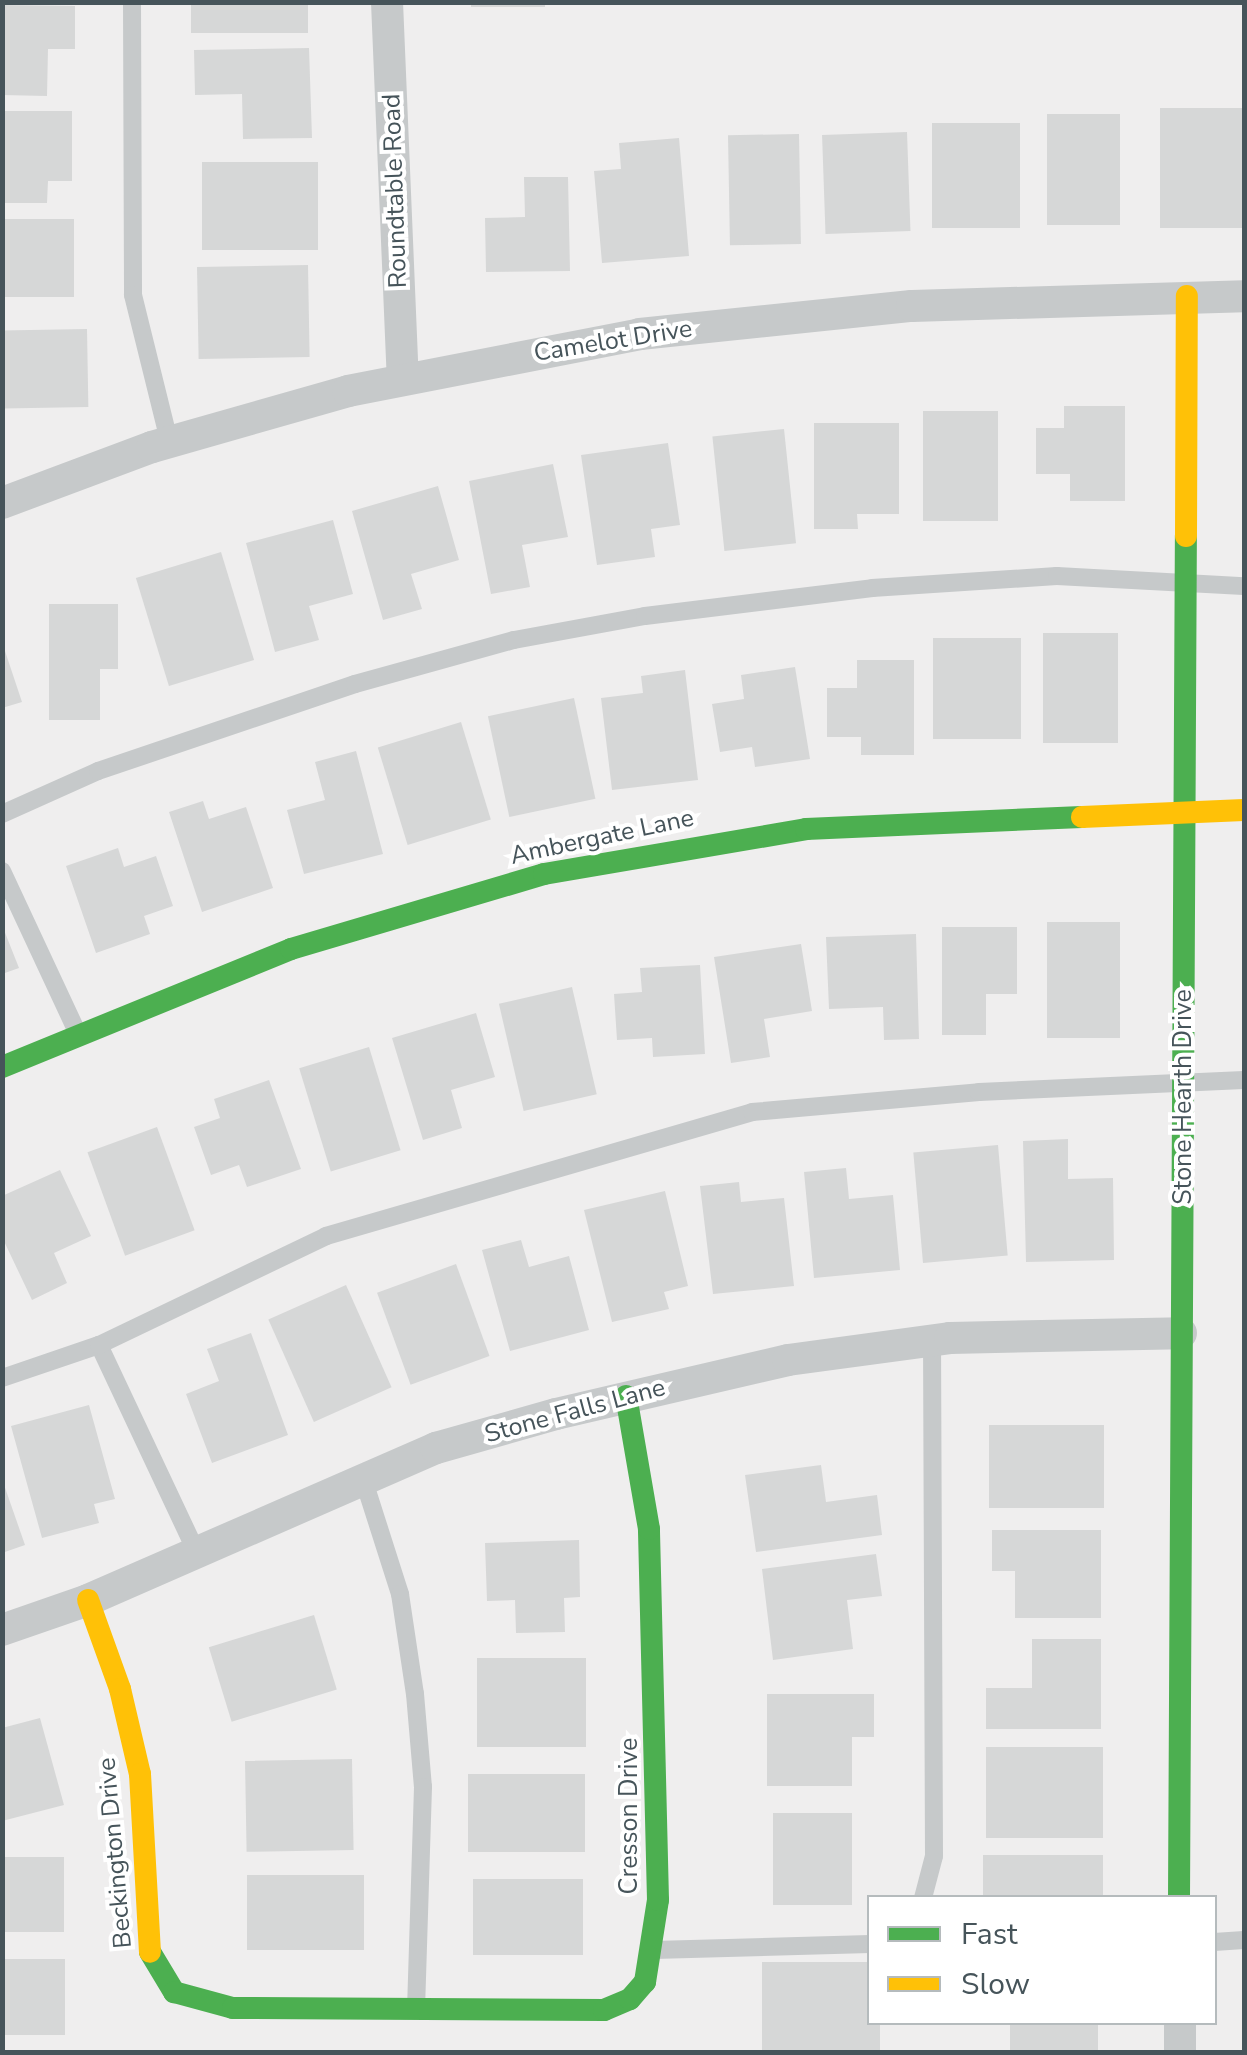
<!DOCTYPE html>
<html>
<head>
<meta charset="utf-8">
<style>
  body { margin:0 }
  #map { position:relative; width:1247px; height:2055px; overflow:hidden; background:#efeeee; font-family:"Nunito Sans",sans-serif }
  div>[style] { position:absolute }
  .building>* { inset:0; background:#d6d7d7; transform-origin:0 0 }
  .lane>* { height:18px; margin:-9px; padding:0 9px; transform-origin:9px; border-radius:9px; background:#c6c9ca }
  .street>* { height:32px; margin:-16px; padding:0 16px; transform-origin:16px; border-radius:16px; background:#c6c9ca }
  .fast>* { height:22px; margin:-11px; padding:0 11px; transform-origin:11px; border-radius:11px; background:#4caf50 }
  .slow>* { height:22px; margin:-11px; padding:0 11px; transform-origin:11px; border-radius:11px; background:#ffc107 }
  span { translate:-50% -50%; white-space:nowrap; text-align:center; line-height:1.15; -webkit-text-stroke:8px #fff; paint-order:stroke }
  .street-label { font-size:25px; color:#46545a }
  .frame { position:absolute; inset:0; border:5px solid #46545a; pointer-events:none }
  .legend { position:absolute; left:867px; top:1895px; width:350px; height:130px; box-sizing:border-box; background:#fff; border:2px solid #b5bbbd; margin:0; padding:12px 18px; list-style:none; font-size:30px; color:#46545a }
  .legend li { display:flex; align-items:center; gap:20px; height:50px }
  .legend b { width:50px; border:2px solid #b5bbbd }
</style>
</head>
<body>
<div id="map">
  <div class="building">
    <i style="left:191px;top:2px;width:117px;height:31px"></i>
    <i style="left:471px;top:2px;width:74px;height:5px"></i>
    <i style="clip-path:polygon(2px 5px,75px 6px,75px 49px,48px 49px,47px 96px,2px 95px)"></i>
    <i style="clip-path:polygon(309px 48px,312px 138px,243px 139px,242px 94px,195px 95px,194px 50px)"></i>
    <i style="left:1160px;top:108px;width:84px;height:120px"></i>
    <i style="clip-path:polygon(2px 111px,72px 111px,72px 181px,48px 181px,47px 203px,2px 203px)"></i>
    <i style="left:1047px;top:114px;width:73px;height:111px"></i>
    <i style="left:932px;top:123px;width:88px;height:105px"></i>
    <i style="left:907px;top:132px;width:99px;height:85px;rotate:88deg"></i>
    <i style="left:799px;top:134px;width:110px;height:71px;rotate:89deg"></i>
    <i style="clip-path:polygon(679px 138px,689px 256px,602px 263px,594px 171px,621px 169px,619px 143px)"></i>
    <i style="left:202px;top:162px;width:116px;height:88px"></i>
    <i style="clip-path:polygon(524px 177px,568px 177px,570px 271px,486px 272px,485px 218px,525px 217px)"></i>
    <i style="left:2px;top:219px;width:72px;height:78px"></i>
    <i style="left:308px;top:265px;width:92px;height:111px;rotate:89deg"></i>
    <i style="left:87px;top:329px;width:78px;height:85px;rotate:89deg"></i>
    <i style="clip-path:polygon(1064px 406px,1125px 406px,1125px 501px,1070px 501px,1070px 474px,1036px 474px,1036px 428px,1064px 428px)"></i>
    <i style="left:923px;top:411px;width:75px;height:110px"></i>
    <i style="clip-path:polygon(814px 423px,899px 423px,899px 514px,857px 514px,858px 529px,814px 529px)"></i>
    <i style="left:784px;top:429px;width:115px;height:72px;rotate:84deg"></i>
    <i style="clip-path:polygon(668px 443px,680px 525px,651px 529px,655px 557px,597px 565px,581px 455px)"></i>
    <i style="clip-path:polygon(553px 464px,568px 537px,522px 545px,530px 587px,491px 594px,469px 481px)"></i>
    <i style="clip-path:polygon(438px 486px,459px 560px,411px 574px,422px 609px,383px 620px,352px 511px)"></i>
    <i style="clip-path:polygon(333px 520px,353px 594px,309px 606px,319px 640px,275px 652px,246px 543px)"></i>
    <i style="left:221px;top:552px;width:113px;height:89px;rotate:73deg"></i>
    <i style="clip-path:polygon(49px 604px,118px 604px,118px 669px,100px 669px,100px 720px,49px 720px)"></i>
    <i style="left:1043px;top:633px;width:75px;height:110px"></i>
    <i style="left:933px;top:638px;width:88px;height:101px"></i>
    <i style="clip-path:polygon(2px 642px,22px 702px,2px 708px)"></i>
    <i style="clip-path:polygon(857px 660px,914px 660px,914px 755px,861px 755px,861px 737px,827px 737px,827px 688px,857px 688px)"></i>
    <i style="clip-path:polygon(795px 667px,810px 759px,755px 767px,752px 747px,720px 752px,712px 704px,744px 699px,741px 675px)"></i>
    <i style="clip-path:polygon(685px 670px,698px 780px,612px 790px,601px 698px,643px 693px,641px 676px)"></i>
    <i style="left:574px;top:698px;width:103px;height:88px;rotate:78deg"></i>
    <i style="left:461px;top:722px;width:102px;height:87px;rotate:73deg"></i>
    <i style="clip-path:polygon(356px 751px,383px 854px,304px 874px,287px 810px,325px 800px,315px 762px)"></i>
    <i style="clip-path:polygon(203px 801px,209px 819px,246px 807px,273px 888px,202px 912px,169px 812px)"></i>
    <i style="clip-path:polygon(118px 848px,124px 867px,156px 856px,173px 906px,144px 916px,150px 934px,96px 953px,66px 866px)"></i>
    <i style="left:1047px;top:922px;width:73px;height:116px"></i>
    <i style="clip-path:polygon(2px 925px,19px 968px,2px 974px)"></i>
    <i style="clip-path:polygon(942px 927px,1017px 927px,1017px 994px,986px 994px,986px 1035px,942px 1035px)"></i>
    <i style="clip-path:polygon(916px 934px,919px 1039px,884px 1040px,883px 1007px,829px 1009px,826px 937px)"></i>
    <i style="clip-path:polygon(801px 944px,812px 1011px,764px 1019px,770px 1057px,731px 1063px,714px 957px)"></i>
    <i style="clip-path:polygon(700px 965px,705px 1054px,653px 1057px,652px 1038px,617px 1040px,614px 994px,642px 992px,640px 968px)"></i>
    <i style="left:572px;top:987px;width:110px;height:75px;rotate:77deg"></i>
    <i style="clip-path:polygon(476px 1013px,495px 1077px,451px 1090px,462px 1128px,423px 1140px,392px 1038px)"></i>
    <i style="left:369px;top:1047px;width:108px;height:73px;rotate:73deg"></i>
    <i style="clip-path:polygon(269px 1080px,301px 1169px,247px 1187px,239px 1165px,211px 1175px,194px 1127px,220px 1118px,214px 1099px)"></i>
    <i style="left:157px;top:1127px;width:110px;height:74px;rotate:70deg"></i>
    <i style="clip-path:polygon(1068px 1139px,1068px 1179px,1113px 1178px,1114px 1260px,1026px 1262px,1023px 1141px)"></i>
    <i style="left:998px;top:1145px;width:111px;height:85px;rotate:85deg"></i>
    <i style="clip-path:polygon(846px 1168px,849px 1199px,893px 1195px,900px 1270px,814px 1278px,804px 1172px)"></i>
    <i style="clip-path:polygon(60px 1170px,91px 1236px,54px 1253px,67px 1283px,32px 1300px,2px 1237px,2px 1196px)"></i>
    <i style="clip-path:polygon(739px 1182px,741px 1202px,784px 1198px,794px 1286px,713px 1294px,700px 1186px)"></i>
    <i style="clip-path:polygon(665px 1191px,688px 1286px,664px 1292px,669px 1309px,612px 1322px,584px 1210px)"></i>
    <i style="clip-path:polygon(521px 1240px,529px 1267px,569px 1256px,589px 1330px,510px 1351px,482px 1250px)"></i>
    <i style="left:456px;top:1264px;width:98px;height:84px;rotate:70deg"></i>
    <i style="left:346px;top:1285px;width:112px;height:85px;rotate:66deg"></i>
    <i style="clip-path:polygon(251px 1333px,288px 1435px,212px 1463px,186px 1394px,219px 1381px,207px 1349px)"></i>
    <i style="clip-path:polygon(89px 1405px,115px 1499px,94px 1504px,99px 1523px,42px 1538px,11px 1426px)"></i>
    <i style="left:989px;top:1425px;width:115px;height:83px"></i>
    <i style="clip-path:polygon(821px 1465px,826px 1502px,877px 1495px,882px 1535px,756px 1552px,745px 1475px)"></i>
    <i style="clip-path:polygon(2px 1479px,25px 1545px,2px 1553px)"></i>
    <i style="clip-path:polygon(992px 1530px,1101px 1530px,1101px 1618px,1015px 1618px,1015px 1571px,992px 1571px)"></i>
    <i style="clip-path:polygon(579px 1540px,580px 1597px,564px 1598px,565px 1632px,516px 1633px,515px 1600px,487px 1601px,485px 1543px)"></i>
    <i style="clip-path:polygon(876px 1554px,882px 1596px,847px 1600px,853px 1649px,773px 1660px,762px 1569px)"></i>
    <i style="left:314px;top:1615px;width:78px;height:110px;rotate:73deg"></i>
    <i style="clip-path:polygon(1032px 1639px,1101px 1639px,1101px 1729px,986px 1729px,986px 1688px,1032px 1688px)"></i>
    <i style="left:477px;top:1658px;width:109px;height:89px"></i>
    <i style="clip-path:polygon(767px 1694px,874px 1694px,874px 1737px,852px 1737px,852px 1786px,767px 1786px)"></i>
    <i style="clip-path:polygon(40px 1718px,64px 1805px,2px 1821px,2px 1728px)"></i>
    <i style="left:986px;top:1747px;width:117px;height:91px"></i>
    <i style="left:352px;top:1759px;width:91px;height:107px;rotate:89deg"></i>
    <i style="left:468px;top:1774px;width:117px;height:78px"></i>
    <i style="left:773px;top:1813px;width:79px;height:92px"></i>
    <i style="left:983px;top:1855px;width:120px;height:43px"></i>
    <i style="left:2px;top:1857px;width:62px;height:75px"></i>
    <i style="left:247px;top:1875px;width:117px;height:75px"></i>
    <i style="left:473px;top:1879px;width:110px;height:76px"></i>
    <i style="left:2px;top:1959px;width:63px;height:76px"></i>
    <i style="clip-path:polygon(762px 1962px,870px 1962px,870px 2022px,880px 2022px,880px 2052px,762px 2052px)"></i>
    <i style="left:1010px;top:2022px;width:88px;height:30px"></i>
  </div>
  <div class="lane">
    <i style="left:132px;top:2px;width:293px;rotate:89.8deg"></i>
    <i style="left:133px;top:295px;width:150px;rotate:76.1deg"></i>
    <i style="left:2px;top:814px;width:105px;rotate:-24.1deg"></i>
    <i style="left:98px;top:771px;width:271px;rotate:-18.7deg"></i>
    <i style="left:355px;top:684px;width:165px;rotate:-15.5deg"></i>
    <i style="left:514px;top:640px;width:133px;rotate:-10.4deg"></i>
    <i style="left:645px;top:616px;width:229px;rotate:-7deg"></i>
    <i style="left:872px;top:588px;width:185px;rotate:-3.7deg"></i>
    <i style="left:1057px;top:576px;width:187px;rotate:3.1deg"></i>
    <i style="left:2px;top:871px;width:180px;rotate:65deg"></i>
    <i style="left:99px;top:1345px;width:228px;rotate:64.8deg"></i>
    <i style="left:2px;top:1378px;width:102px;rotate:-18.8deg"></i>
    <i style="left:99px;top:1345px;width:252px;rotate:-25.6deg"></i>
    <i style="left:326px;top:1236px;width:444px;rotate:-16.2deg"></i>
    <i style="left:752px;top:1112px;width:228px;rotate:-5deg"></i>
    <i style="left:979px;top:1092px;width:265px;rotate:-2.6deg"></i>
    <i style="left:363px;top:1478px;width:122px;rotate:72.3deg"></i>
    <i style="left:400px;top:1594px;width:101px;rotate:81.5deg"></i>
    <i style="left:415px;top:1694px;width:93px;rotate:85.1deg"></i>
    <i style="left:423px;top:1787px;width:222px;rotate:91.8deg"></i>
    <i style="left:923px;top:1898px;width:43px;rotate:-75.3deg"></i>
    <i style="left:934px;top:1856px;width:515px;rotate:-90.22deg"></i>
    <i style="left:1214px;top:1942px;width:30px;rotate:-4deg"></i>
    <i style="left:654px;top:1950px;width:216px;rotate:-1.6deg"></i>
  </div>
  <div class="street">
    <i style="left:387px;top:2px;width:377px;rotate:87.6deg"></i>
    <i style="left:2px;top:503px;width:160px;rotate:-20.5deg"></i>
    <i style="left:152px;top:447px;width:204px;rotate:-15.9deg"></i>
    <i style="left:348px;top:391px;width:298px;rotate:-11deg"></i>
    <i style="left:640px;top:334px;width:273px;rotate:-5.9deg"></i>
    <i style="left:912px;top:306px;width:332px;rotate:-1.7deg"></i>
    <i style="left:2px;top:1630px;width:91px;rotate:-19.2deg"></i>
    <i style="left:88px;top:1600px;width:380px;rotate:-23.6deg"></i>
    <i style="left:436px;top:1448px;width:125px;rotate:-15.8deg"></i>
    <i style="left:556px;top:1414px;width:238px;rotate:-13.1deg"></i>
    <i style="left:788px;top:1360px;width:163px;rotate:-7.7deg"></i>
    <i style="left:950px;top:1338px;width:231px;rotate:-1.2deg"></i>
    <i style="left:1180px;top:2022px;width:30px;rotate:90deg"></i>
  </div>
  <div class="fast">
    <i style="left:2px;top:1067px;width:312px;rotate:-22.2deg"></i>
    <i style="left:291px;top:949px;width:264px;rotate:-16.5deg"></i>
    <i style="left:544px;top:874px;width:266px;rotate:-9.7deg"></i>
    <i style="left:806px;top:829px;width:276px;rotate:-2.5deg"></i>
    <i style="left:1179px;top:1898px;width:1362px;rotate:-89.71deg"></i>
    <i style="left:150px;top:1952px;width:47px;rotate:59deg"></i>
    <i style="left:174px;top:1992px;width:61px;rotate:15.2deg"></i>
    <i style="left:233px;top:2008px;width:371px;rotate:0.3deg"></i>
    <i style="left:604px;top:2010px;width:28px;rotate:-23deg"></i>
    <i style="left:630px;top:1999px;width:23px;rotate:-49deg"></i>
    <i style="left:645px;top:1982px;width:83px;rotate:-81deg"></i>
    <i style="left:658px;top:1900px;width:371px;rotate:-91.4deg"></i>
    <i style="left:649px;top:1529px;width:135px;rotate:-99.8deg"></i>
  </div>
  <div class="slow">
    <i style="left:1186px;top:536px;width:240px;rotate:-89.8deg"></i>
    <i style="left:1082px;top:817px;width:162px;rotate:-2.5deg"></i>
    <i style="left:88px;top:1600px;width:95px;rotate:70.2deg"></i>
    <i style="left:120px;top:1689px;width:87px;rotate:76.8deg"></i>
    <i style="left:140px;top:1774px;width:178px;rotate:86.8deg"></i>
  </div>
  <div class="street-label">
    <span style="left:395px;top:191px;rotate:-92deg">Roundtable Road</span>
    <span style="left:613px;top:341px;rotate:-9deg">Camelot Drive</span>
    <span style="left:602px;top:837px;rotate:-12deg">Ambergate Lane</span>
    <span style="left:1183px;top:1097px;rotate:-90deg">Stone Hearth Drive</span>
    <span style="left:575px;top:1411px;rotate:-15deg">Stone Falls Lane</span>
    <span style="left:629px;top:1816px;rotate:-90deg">Cresson Drive</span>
    <span style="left:115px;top:1853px;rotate:-95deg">Beckington Drive</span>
  </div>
  <div class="frame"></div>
  <ul class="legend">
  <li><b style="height:12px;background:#4caf50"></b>Fast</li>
  <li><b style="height:12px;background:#ffc107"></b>Slow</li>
  </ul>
</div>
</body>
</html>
